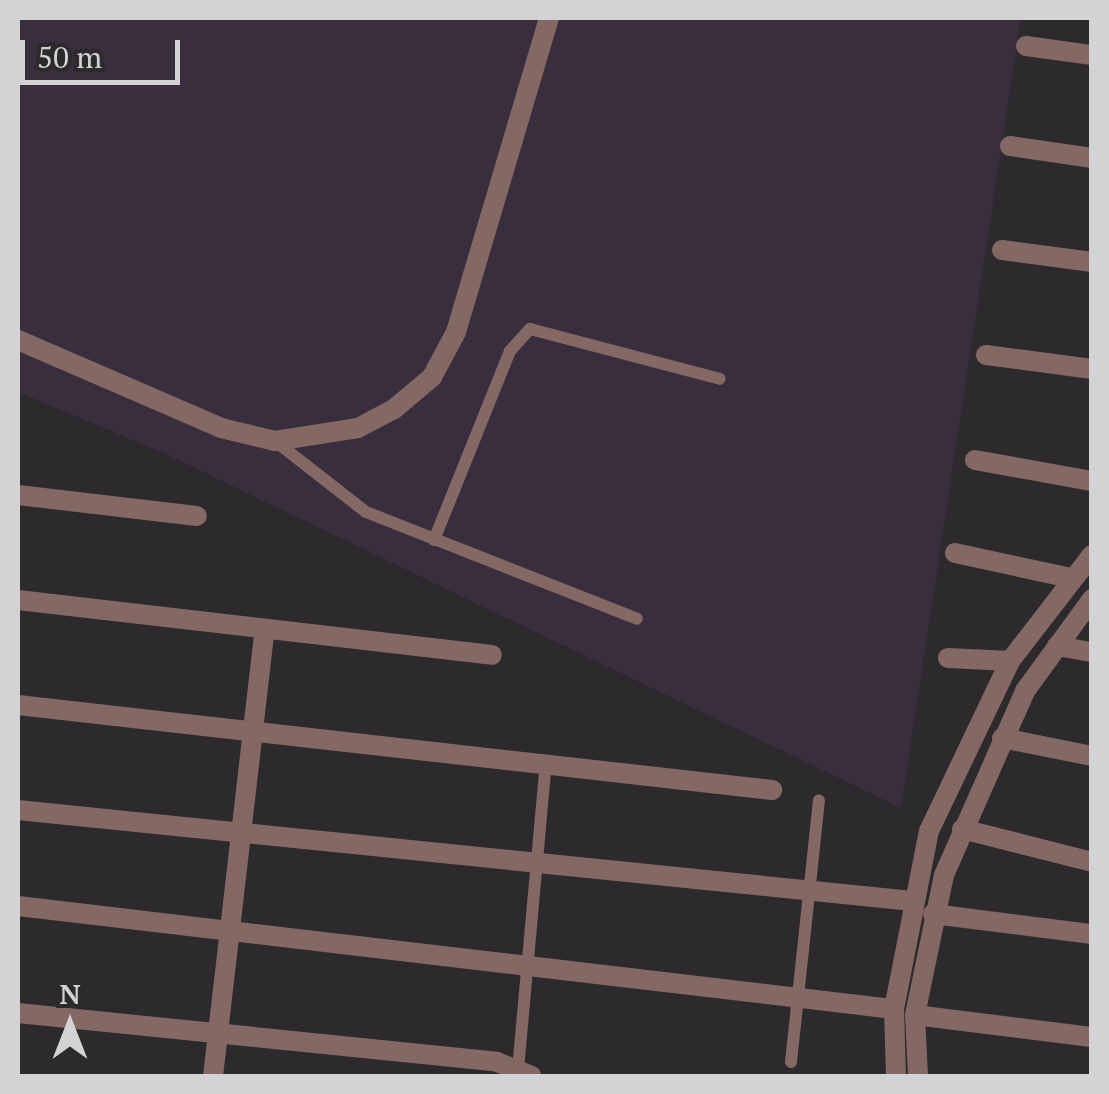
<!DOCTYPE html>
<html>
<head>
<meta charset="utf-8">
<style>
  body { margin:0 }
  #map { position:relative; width:1109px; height:1094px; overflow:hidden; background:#2c2a2d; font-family:"PT Serif",serif }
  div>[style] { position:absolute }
  .industrial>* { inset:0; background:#392e3d }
  .lane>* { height:12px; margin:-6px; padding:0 6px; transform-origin:6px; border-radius:6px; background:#846864 }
  .street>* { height:20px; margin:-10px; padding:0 10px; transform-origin:10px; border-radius:10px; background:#846864 }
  span { translate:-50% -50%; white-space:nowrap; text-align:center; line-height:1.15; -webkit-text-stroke:9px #2c2a2d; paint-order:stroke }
  .frame { position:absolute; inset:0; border:20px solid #d3d2d4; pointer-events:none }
  .north { position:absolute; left:20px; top:974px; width:100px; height:100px; -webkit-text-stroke:8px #2c2a2d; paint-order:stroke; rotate:0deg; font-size:28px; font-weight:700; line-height:40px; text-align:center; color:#d3d2d4 }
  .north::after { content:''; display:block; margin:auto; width:35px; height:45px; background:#d3d2d4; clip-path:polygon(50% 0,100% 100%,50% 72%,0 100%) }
  .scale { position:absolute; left:20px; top:40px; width:160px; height:45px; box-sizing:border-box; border:5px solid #d3d2d4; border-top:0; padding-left:12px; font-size:30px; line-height:35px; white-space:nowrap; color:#d3d2d4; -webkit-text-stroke:8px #2c2a2d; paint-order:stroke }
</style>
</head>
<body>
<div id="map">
  <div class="industrial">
    <i style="clip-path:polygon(18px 18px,1021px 18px,901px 808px,166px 454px,18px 392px)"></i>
  </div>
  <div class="lane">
    <i style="left:275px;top:441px;width:115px;rotate:38deg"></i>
    <i style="left:366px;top:512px;width:291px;rotate:21.5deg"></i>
    <i style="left:434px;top:540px;width:204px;rotate:-68.1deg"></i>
    <i style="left:510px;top:351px;width:30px;rotate:-48deg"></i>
    <i style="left:530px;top:329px;width:196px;rotate:14.7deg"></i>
    <i style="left:791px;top:1062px;width:263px;rotate:-83.9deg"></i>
    <i style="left:518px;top:1069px;width:307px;rotate:-84.8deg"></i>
  </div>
  <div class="street">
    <i style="left:1026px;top:46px;width:67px;rotate:7.8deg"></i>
    <i style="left:1010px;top:146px;width:83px;rotate:8.3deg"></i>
    <i style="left:1002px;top:250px;width:91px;rotate:7.6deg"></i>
    <i style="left:18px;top:340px;width:221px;rotate:23.4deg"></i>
    <i style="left:221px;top:428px;width:56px;rotate:13.5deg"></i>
    <i style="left:275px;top:441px;width:84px;rotate:-8.9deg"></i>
    <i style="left:358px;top:428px;width:41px;rotate:-27.8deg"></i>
    <i style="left:394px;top:409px;width:50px;rotate:-40.1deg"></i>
    <i style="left:432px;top:377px;width:51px;rotate:-61.9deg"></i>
    <i style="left:456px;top:332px;width:327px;rotate:-73.5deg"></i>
    <i style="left:986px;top:355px;width:107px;rotate:7.5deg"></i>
    <i style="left:975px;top:460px;width:119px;rotate:10.2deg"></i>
    <i style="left:18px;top:495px;width:180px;rotate:6.7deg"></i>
    <i style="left:955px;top:553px;width:119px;rotate:12.2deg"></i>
    <i style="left:18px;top:600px;width:477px;rotate:6.6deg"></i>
    <i style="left:1057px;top:646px;width:36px;rotate:10deg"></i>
    <i style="left:948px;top:658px;width:62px;rotate:2.8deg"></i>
    <i style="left:18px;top:705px;width:759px;rotate:6.43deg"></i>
    <i style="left:1002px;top:738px;width:92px;rotate:11.3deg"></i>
    <i style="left:18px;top:810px;width:899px;rotate:5.81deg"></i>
    <i style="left:962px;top:829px;width:134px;rotate:14.2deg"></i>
    <i style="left:18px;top:906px;width:882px;rotate:6.71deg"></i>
    <i style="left:933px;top:914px;width:160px;rotate:7.2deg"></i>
    <i style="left:18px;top:1013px;width:481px;rotate:5.8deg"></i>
    <i style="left:497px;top:1062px;width:37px;rotate:22deg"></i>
    <i style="left:915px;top:1015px;width:178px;rotate:7.1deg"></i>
    <i style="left:213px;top:1076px;width:445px;rotate:-83.4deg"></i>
    <i style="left:896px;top:1076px;width:67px;rotate:-91.7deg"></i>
    <i style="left:894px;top:1009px;width:181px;rotate:-78.9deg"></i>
    <i style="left:929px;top:831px;width:188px;rotate:-64.5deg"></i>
    <i style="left:1010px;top:661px;width:134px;rotate:-52.3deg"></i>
    <i style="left:918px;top:1076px;width:61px;rotate:-92.8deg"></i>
    <i style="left:915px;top:1015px;width:143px;rotate:-78.3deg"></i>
    <i style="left:944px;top:875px;width:201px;rotate:-66.2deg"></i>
    <i style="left:1025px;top:691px;width:114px;rotate:-53.9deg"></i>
  </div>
  <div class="frame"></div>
  <div class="north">N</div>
  <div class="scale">50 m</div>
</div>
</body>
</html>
